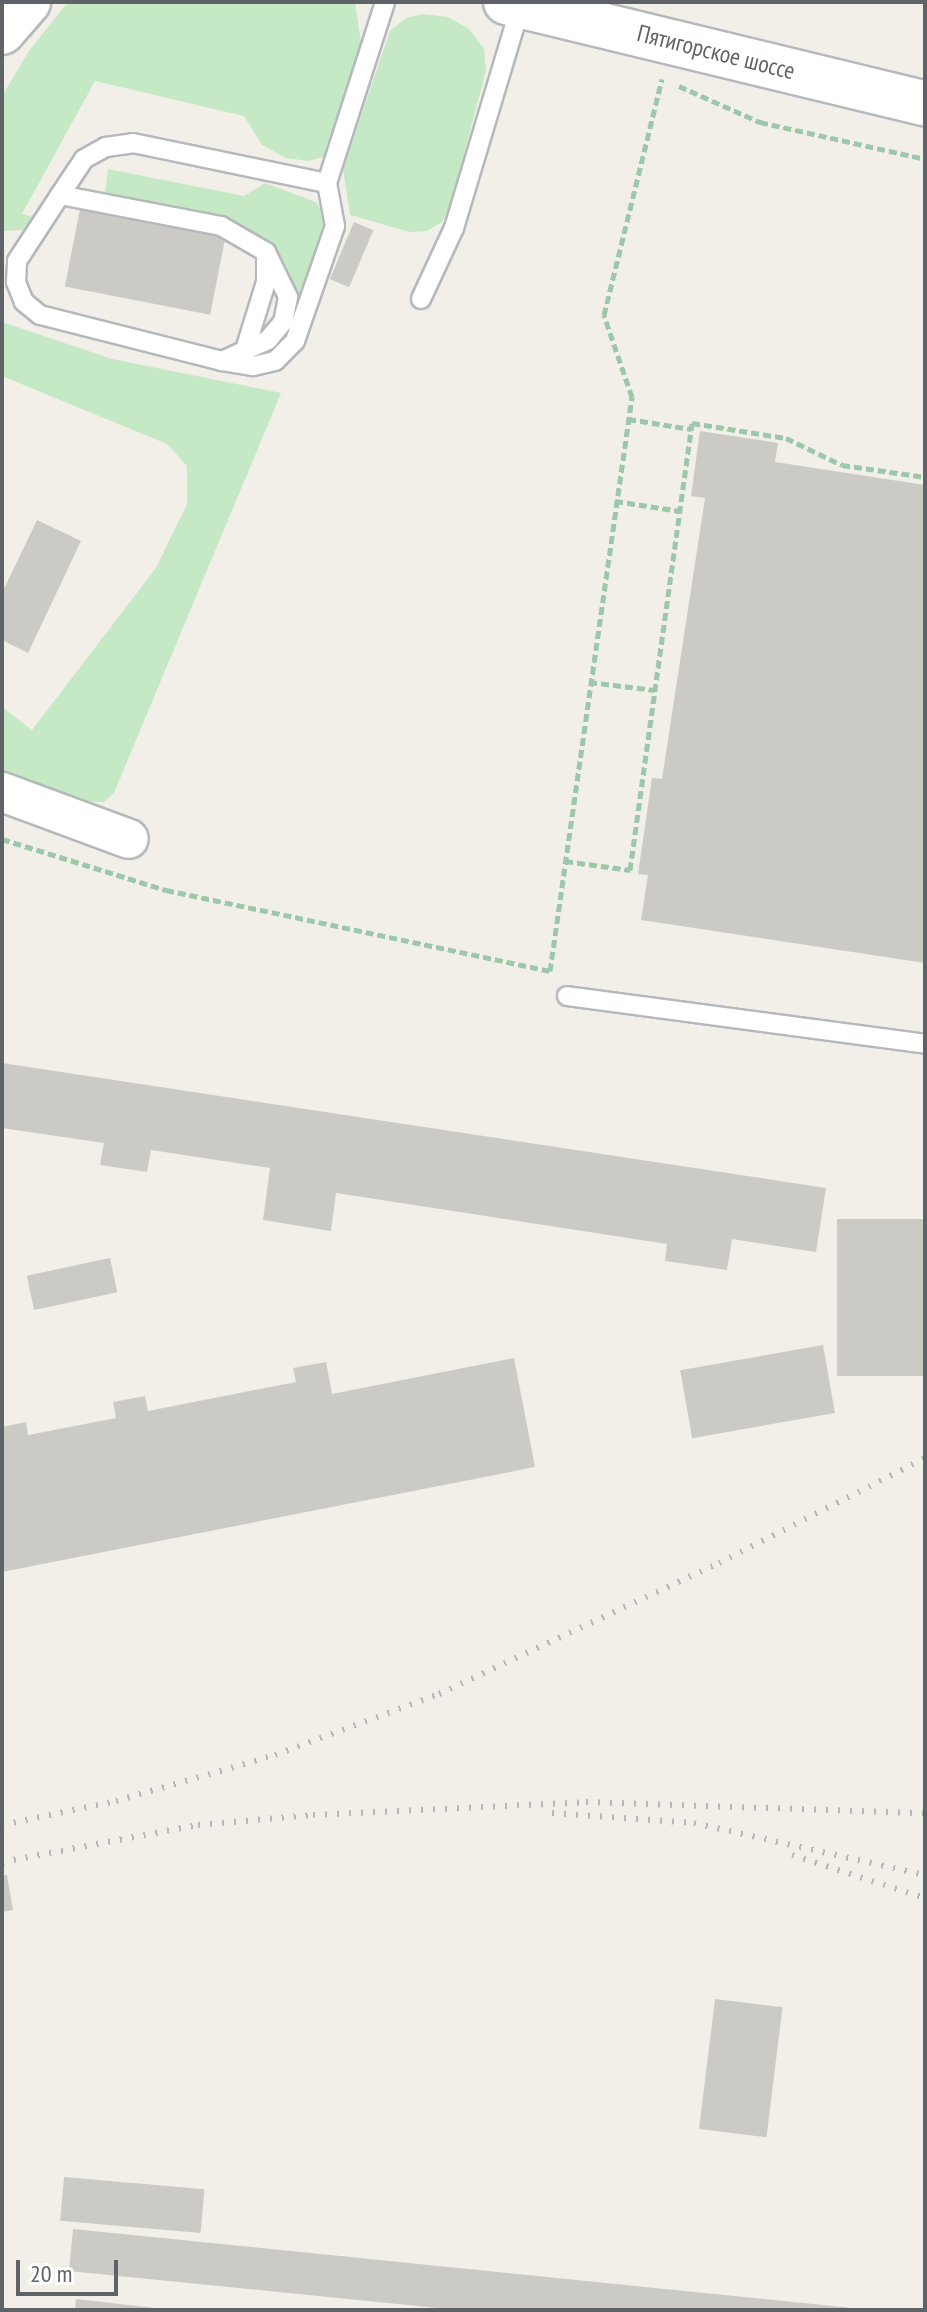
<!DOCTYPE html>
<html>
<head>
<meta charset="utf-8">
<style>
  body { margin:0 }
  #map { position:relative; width:927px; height:2312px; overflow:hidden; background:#f1efe8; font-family:"PT Sans Narrow",sans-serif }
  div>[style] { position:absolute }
  .green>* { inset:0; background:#c5e8c5 }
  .building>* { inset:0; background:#cccac5; transform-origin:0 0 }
  .path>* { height:5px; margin-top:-2.5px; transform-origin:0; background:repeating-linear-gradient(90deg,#9cc7a9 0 8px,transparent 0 12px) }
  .roads { filter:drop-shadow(2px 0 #b5b8bc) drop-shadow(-2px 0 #b5b8bc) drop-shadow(0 2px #b5b8bc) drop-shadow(0 -2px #b5b8bc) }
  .lane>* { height:18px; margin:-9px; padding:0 9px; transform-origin:9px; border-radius:9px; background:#fff }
  .street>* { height:38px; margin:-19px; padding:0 19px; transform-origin:19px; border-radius:19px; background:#fff }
  .secondary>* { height:44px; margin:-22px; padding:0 22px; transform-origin:22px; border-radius:22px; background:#fff }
  .rail>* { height:6px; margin-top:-3px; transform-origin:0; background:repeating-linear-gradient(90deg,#b6b7b8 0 2px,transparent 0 12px) }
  span { translate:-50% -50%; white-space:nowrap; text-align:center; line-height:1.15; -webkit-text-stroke:7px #fff; paint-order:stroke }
  .street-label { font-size:24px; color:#5f6368 }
  .frame { position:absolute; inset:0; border:4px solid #5f6368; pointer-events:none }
  .scale { position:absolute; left:16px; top:2260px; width:102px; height:36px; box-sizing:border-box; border:4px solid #5f6368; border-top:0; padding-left:10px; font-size:24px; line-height:28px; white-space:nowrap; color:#5f6368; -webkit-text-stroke:6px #fff; paint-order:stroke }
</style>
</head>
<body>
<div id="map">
  <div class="green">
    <i style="clip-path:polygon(68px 2px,355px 2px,361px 43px,325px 156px,309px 161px,286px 158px,262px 145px,244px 116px,95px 81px,22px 214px,36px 218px,24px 230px,2px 231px,2px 96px,29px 51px)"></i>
    <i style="clip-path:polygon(423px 14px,448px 17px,469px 29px,484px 49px,486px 71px,450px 206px,442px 222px,427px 231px,410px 232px,350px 215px,343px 169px,390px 31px,406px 18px)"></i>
    <i style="clip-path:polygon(108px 169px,244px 196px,265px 183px,316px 202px,327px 219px,325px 240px,300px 302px,280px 257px,262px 237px,238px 225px,105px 192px)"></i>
    <i style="clip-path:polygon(2px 322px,112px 359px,281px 393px,114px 793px,104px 802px,76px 802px,2px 775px,2px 707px,32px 730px,156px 568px,187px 504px,187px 466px,167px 444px,2px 376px)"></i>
  </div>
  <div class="building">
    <i style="left:80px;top:209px;width:148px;height:79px;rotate:11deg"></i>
    <i style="left:354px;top:222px;width:21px;height:62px;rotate:23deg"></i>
    <i style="clip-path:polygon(700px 431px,778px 443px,775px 462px,925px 485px,925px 963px,641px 920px,648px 875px,638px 874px,652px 778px,662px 779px,705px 498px,691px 496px)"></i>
    <i style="clip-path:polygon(37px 520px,81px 541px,28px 653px,2px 640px,2px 593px)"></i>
    <i style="clip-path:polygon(2px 1063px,826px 1188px,816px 1252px,732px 1239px,727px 1270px,665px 1261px,667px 1244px,336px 1193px,331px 1231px,263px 1220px,270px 1168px,151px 1150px,147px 1172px,100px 1165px,104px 1143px,2px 1128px)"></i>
    <i style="left:925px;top:1219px;width:157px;height:88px;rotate:90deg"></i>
    <i style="left:110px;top:1258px;width:35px;height:85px;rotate:78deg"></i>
    <i style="left:823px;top:1345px;width:69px;height:145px;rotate:80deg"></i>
    <i style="clip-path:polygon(514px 1358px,535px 1467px,2px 1572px,2px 1427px,26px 1422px,28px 1435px,116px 1418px,113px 1402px,145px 1396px,148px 1411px,296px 1382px,293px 1368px,326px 1362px,332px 1394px)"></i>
    <i style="clip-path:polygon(7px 1875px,13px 1910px,2px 1912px,2px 1876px)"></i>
    <i style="left:715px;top:1999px;width:68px;height:131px;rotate:7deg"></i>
    <i style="left:64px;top:2177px;width:141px;height:44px;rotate:5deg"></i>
    <i style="clip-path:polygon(73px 2229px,852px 2308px,852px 2310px,457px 2310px,69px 2271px)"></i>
    <i style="clip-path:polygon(76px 2299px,155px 2308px,155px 2310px,75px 2310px)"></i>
  </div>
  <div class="path">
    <i style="left:679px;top:86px;width:89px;rotate:24deg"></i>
    <i style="left:760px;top:122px;width:169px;rotate:12.6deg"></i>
    <i style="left:628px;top:419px;width:64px;rotate:9deg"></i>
    <i style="left:615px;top:501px;width:66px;rotate:8.7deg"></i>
    <i style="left:589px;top:682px;width:66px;rotate:6.9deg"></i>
    <i style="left:2px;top:839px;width:172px;rotate:17.3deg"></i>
    <i style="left:166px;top:890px;width:392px;rotate:11.9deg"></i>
    <i style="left:550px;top:971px;width:580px;rotate:-81.87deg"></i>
    <i style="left:632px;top:397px;width:87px;rotate:-108.9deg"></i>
    <i style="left:604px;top:315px;width:243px;rotate:-76.2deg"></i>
    <i style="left:565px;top:861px;width:66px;rotate:7.9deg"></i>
    <i style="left:630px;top:870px;width:451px;rotate:-82.1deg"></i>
    <i style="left:692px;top:423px;width:95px;rotate:9.1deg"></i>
    <i style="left:786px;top:438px;width:62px;rotate:25.7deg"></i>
    <i style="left:842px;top:465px;width:84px;rotate:8.2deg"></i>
  </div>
  <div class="roads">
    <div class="lane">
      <i style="left:327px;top:183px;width:190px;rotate:-72.2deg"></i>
      <i style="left:60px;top:195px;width:164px;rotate:10.9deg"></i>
      <i style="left:221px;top:226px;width:52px;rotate:30deg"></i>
      <i style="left:266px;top:252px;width:50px;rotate:63.9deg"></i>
      <i style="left:288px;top:297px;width:25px;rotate:101deg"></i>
      <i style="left:283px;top:322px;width:23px;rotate:130deg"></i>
      <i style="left:268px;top:340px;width:51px;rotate:155.5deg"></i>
      <i style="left:222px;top:361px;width:188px;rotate:-165.8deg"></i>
      <i style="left:40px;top:315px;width:21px;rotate:-141deg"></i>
      <i style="left:24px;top:302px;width:22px;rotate:-112deg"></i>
      <i style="left:16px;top:282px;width:21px;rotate:-87deg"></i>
      <i style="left:17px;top:261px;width:79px;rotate:-56.9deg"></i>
      <i style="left:60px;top:195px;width:43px;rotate:-56.3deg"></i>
      <i style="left:84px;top:159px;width:25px;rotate:-29deg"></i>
      <i style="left:106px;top:147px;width:27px;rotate:-8deg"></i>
      <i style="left:133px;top:143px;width:198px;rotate:11.7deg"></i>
      <i style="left:327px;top:183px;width:44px;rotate:79.5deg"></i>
      <i style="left:335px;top:226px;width:122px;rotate:109.2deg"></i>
      <i style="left:295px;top:341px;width:28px;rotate:135deg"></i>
      <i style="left:275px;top:361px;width:23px;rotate:167deg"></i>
      <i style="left:253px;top:366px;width:31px;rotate:-171deg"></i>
      <i style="left:421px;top:299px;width:78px;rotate:-65.1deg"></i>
      <i style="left:454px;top:228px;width:233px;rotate:-73.3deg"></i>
      <i style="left:245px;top:350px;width:71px;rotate:-72.8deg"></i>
      <i style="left:266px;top:282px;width:30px;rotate:-90deg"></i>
      <i style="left:567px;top:996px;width:361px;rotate:7.6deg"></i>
    </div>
    <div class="street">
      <i style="left:2px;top:792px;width:135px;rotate:20.3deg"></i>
    </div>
    <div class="secondary">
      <i style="left:506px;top:2px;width:431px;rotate:13.6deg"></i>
      <i style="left:2px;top:32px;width:40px;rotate:-49deg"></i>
    </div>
  </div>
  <div class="rail">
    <i style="left:552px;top:1813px;width:142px;rotate:4deg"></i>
    <i style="left:694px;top:1823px;width:237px;rotate:12.7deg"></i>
    <i style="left:2px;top:1825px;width:116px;rotate:-11.9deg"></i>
    <i style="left:116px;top:1801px;width:166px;rotate:-16.1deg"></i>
    <i style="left:275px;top:1755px;width:175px;rotate:-20.4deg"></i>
    <i style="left:439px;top:1694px;width:309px;rotate:-25.1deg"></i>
    <i style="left:719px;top:1563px;width:231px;rotate:-27deg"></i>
    <i style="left:792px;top:1855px;width:140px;rotate:17.9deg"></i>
    <i style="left:2px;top:1862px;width:199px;rotate:-10.7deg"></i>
    <i style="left:198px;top:1825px;width:115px;rotate:-5deg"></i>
    <i style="left:313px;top:1815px;width:273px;rotate:-2.7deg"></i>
    <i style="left:586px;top:1802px;width:339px;rotate:1.9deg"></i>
  </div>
  <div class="street-label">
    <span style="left:716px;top:52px;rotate:14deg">Пятигорское шоссе</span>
  </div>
  <div class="frame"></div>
  <div class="scale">20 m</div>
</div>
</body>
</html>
